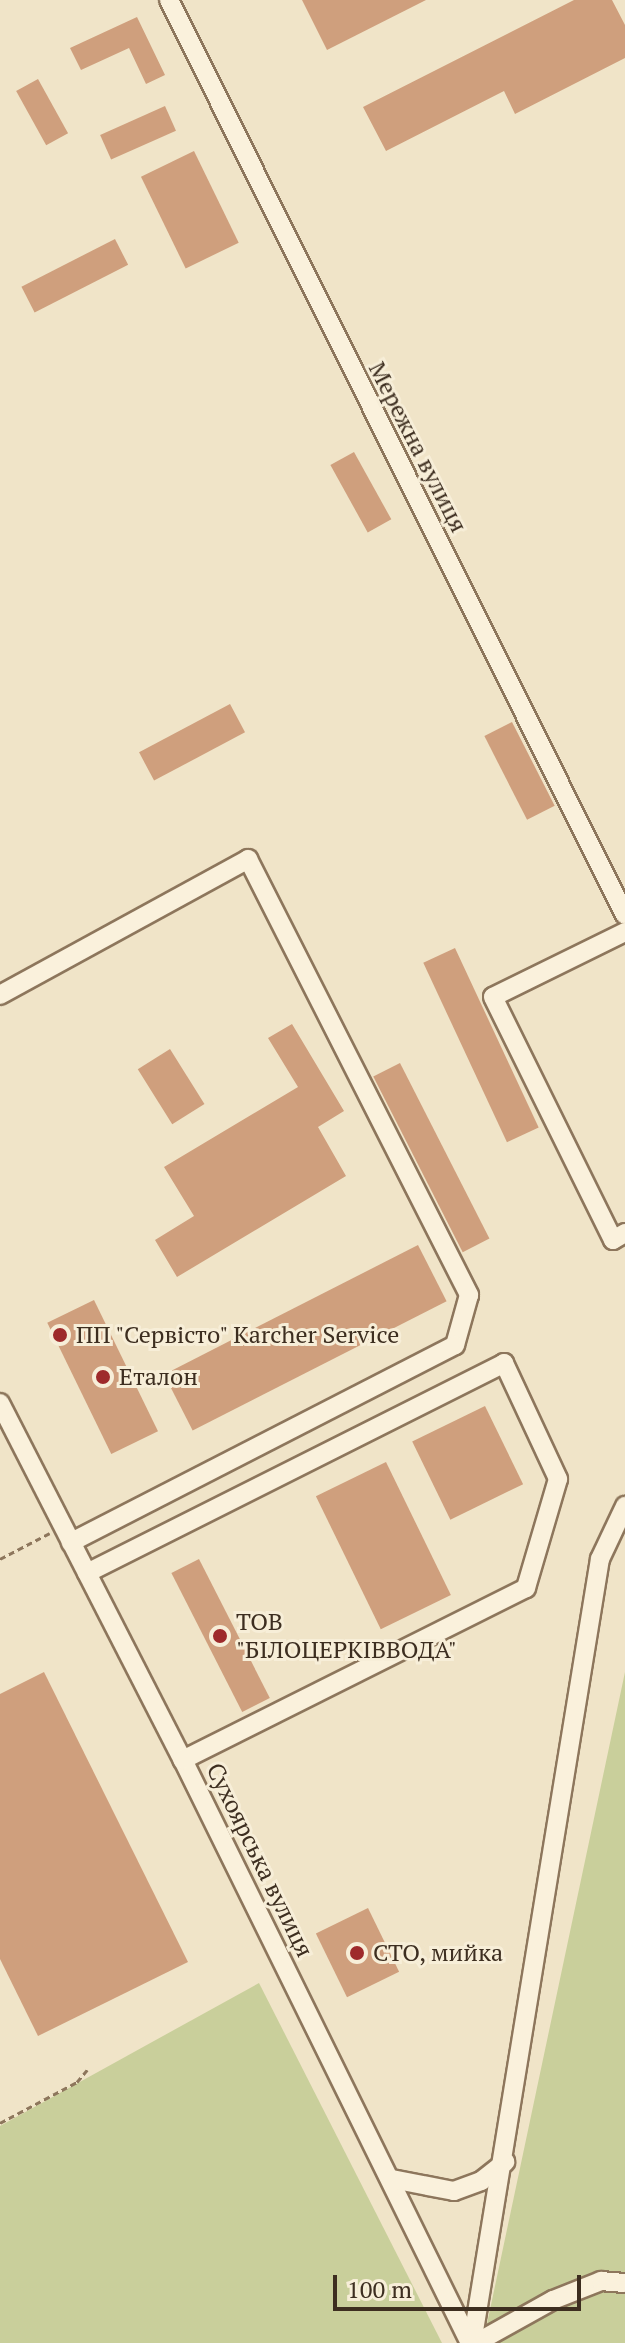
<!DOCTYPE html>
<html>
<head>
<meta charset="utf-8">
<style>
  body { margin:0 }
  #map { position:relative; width:625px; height:2343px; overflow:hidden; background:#f0e4c8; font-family:"PT Serif",serif }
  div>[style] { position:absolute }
  .green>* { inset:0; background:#c9cf9b }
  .building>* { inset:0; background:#cf9f7d; transform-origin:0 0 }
  .path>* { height:3px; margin-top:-1.5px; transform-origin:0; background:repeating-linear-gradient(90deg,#8d765c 0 6px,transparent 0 10px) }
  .roads { filter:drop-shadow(2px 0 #8d765c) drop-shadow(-2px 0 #8d765c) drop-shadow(0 2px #8d765c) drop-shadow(0 -2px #8d765c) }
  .minor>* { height:18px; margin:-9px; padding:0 9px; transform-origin:9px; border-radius:9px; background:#faf1dc }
  .dots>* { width:22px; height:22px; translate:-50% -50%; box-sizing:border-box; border:4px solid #f7eed8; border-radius:50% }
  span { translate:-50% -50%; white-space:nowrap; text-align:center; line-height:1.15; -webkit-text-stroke:6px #f7eed8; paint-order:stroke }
  .street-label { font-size:24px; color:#3d2e20 }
  .poi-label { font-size:24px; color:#3d2e20 }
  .left { translate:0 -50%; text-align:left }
  .scale { position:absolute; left:333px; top:2275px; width:248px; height:36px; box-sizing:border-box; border:4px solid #3d2e20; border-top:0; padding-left:10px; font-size:24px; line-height:28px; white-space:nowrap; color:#3d2e20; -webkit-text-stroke:6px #f7eed8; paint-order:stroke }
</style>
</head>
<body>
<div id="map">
  <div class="green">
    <i style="clip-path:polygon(625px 1672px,625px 2343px,475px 2343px,484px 2338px)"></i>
    <i style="clip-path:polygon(259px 1983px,442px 2343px,0 2343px,0 2126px)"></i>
  </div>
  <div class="building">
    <i style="clip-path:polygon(302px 0,426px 0,327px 50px)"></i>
    <i style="clip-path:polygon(574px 0,612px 0,625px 25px,625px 58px,515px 114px,504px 91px,386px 151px,363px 107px)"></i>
    <i style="clip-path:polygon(137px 17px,165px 75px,146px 84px,129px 48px,81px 70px,70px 48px)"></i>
    <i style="left:38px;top:79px;width:62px;height:25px;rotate:61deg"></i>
    <i style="left:165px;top:106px;width:27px;height:71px;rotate:66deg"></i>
    <i style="left:194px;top:151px;width:102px;height:59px;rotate:64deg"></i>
    <i style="left:115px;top:239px;width:29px;height:105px;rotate:63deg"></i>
    <i style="left:354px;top:452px;width:77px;height:27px;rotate:61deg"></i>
    <i style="left:230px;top:704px;width:32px;height:103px;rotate:62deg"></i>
    <i style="left:512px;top:722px;width:94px;height:31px;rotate:63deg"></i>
    <i style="left:455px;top:948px;width:198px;height:35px;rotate:65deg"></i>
    <i style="clip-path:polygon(292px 1024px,344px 1111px,318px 1127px,346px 1176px,177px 1277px,155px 1240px,194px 1216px,164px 1167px,298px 1087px,268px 1038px)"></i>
    <i style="left:170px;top:1049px;width:65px;height:38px;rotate:58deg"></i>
    <i style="left:400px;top:1063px;width:197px;height:30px;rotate:63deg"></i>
    <i style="left:418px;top:1245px;width:63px;height:285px;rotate:63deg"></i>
    <i style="left:94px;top:1300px;width:146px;height:52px;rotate:64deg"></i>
    <i style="left:485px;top:1406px;width:87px;height:81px;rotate:64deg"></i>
    <i style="left:386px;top:1462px;width:148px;height:78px;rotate:64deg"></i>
    <i style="left:199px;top:1559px;width:156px;height:31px;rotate:63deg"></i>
    <i style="clip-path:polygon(44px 1672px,188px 1962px,38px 2036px,0 1959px,0 1694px)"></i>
    <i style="left:368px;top:1908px;width:71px;height:58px;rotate:64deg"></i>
  </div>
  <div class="path">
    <i style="left:0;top:1559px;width:56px;rotate:-27.5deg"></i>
    <i style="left:0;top:2123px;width:87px;rotate:-28deg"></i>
    <i style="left:77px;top:2082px;width:16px;rotate:-50deg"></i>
  </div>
  <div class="roads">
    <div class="minor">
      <i style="left:169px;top:0;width:1022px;rotate:63.51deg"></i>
      <i style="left:625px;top:932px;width:147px;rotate:153.8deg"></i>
      <i style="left:493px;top:997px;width:271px;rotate:63.7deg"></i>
      <i style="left:613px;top:1240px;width:14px;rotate:-30deg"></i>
      <i style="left:0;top:995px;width:283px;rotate:-28.7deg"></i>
      <i style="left:248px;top:859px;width:489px;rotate:63.1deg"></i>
      <i style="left:469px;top:1295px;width:52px;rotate:105.6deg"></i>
      <i style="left:455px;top:1345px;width:432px;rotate:152.8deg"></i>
      <i style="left:0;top:1403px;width:401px;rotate:62.9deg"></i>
      <i style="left:183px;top:1760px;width:650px;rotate:63.79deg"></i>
      <i style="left:87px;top:1573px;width:467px;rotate:-26.7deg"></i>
      <i style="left:504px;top:1363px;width:128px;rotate:65deg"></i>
      <i style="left:558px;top:1479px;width:114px;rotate:106.4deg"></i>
      <i style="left:526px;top:1588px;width:384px;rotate:153.4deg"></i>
      <i style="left:392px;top:2179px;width:63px;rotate:11deg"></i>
      <i style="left:454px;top:2191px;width:29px;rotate:-20deg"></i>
      <i style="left:481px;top:2181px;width:31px;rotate:-38deg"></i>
      <i style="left:472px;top:2343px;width:794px;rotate:-80.73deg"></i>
      <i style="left:600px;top:1559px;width:59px;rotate:-64.7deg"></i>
      <i style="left:476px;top:2343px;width:88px;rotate:-29.2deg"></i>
      <i style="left:553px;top:2300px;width:52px;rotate:-21.6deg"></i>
      <i style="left:601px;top:2281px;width:24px;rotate:5deg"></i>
    </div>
  </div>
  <div class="dots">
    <i style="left:60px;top:1335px;background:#9e2a2b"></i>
    <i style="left:103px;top:1377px;background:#9e2a2b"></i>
    <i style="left:220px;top:1636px;background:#9e2a2b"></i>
    <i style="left:357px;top:1953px;background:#9e2a2b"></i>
  </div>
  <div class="street-label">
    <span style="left:418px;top:447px;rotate:63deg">Мережна вулиця</span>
    <span style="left:260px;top:1860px;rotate:64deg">Сухоярська вулиця</span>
  </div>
  <div class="poi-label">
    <span class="left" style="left:76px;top:1335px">ПП "Сервісто" Karcher Service</span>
    <span class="left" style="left:119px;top:1377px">Еталон</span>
    <span class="left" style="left:236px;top:1636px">ТОВ<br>"БІЛОЦЕРКІВВОДА"</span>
    <span class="left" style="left:373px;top:1953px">СТО, мийка</span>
  </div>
  <div class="scale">100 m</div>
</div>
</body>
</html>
